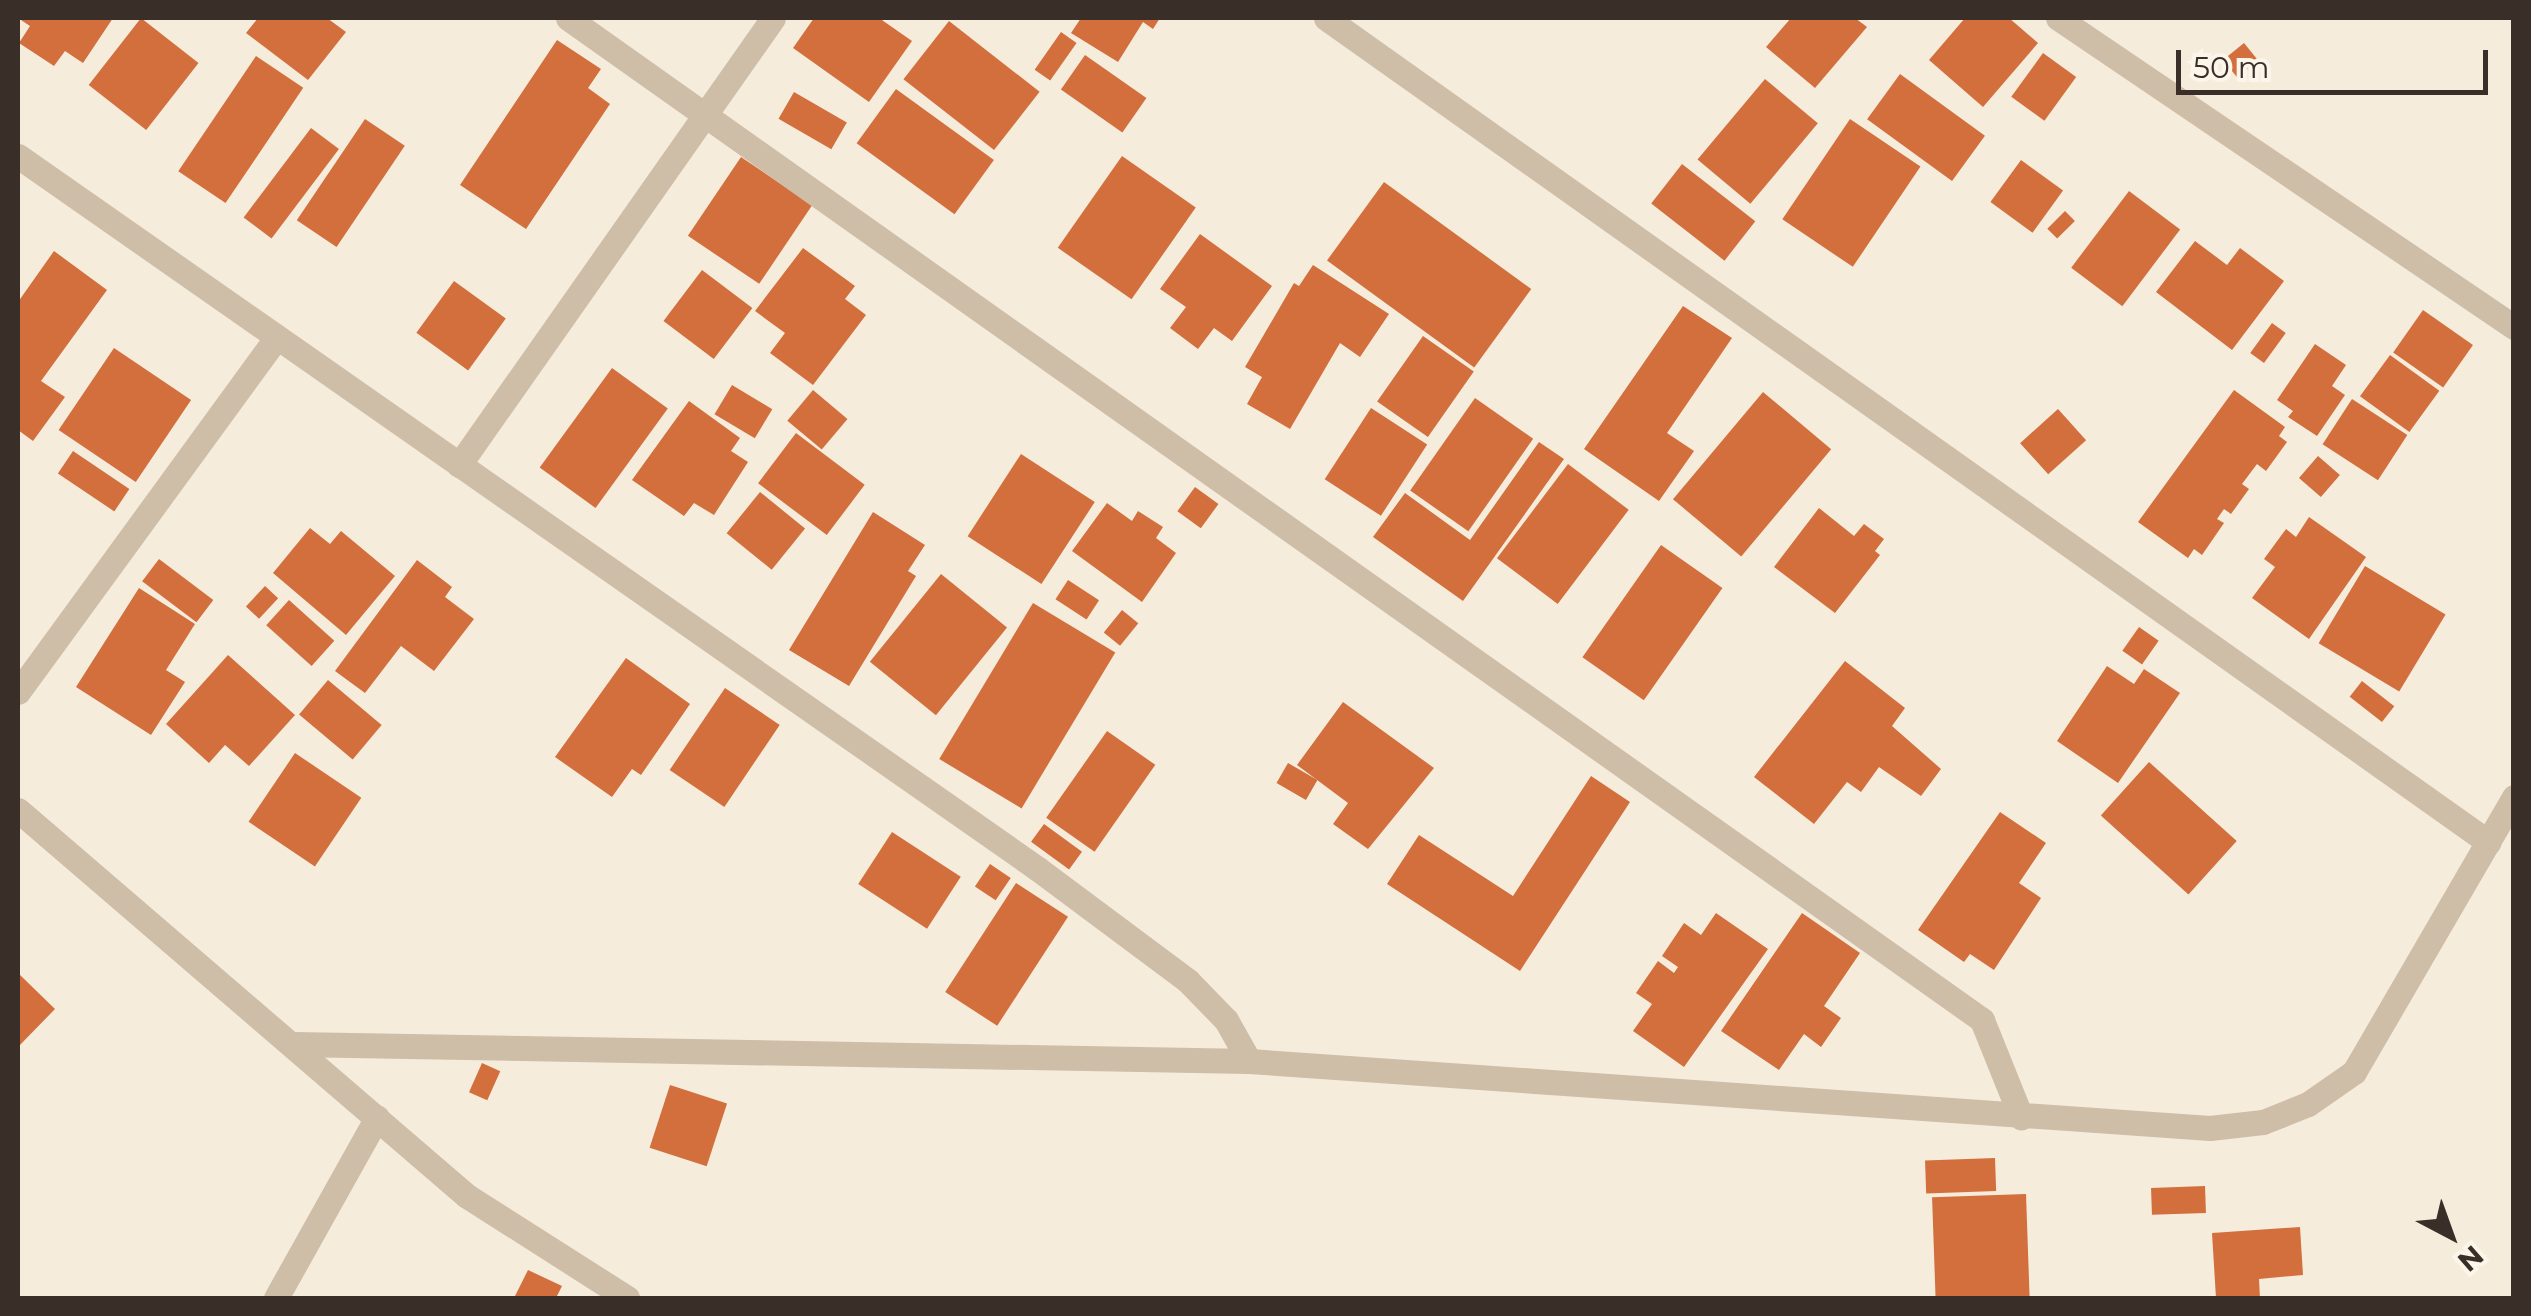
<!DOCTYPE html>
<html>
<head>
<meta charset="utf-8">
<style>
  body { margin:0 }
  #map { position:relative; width:2531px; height:1316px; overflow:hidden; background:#f5ecdc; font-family:Montserrat,sans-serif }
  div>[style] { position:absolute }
  .building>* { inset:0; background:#d26f3d; transform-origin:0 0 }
  .minor>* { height:25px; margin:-12.5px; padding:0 12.5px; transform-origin:12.5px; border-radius:12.5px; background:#cebda7 }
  span { translate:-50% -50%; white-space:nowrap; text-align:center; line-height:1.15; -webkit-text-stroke:8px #fcf5ea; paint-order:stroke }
  .frame { position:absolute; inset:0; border:20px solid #3a2f28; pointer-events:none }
  .north { position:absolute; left:2401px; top:1186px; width:100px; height:100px; -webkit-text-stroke:8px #fcf5ea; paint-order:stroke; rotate:139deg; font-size:28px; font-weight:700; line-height:40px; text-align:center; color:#3a2f28 }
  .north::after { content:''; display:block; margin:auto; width:35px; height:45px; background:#3a2f28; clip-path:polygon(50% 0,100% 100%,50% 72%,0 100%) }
  .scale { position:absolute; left:2176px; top:50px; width:312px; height:45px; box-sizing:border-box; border:5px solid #3a2f28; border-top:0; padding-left:12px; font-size:30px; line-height:35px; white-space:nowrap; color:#3a2f28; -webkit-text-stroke:8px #fcf5ea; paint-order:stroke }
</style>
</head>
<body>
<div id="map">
  <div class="building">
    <i style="clip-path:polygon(18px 18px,113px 18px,83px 63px,65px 51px,54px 66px,19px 43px,30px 26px)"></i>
    <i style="left:141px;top:18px;width:73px;height:85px;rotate:38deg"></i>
    <i style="clip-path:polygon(258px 18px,327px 18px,346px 32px,308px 80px,246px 33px)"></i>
    <i style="clip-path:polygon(814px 18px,879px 18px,912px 41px,869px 102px,793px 48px)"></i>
    <i style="clip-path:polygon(1081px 18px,1160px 18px,1153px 29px,1143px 22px,1118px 62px,1071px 33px)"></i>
    <i style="clip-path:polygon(1791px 18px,1855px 18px,1867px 27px,1815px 88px,1766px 47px)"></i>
    <i style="clip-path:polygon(1965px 18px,2009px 18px,2038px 43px,1983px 107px,1929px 60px)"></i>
    <i style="left:949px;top:21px;width:115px;height:74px;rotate:38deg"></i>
    <i style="left:1061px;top:32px;width:19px;height:46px;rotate:35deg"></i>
    <i style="clip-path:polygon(557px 40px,601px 69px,588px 88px,610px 104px,526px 229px,460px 185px)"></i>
    <i style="left:2244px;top:43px;width:22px;height:27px;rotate:51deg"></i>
    <i style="left:2043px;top:53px;width:41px;height:54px;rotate:36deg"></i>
    <i style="left:1085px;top:55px;width:75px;height:42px;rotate:35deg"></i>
    <i style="left:256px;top:56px;width:57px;height:139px;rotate:34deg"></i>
    <i style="left:1900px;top:74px;width:105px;height:56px;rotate:36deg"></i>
    <i style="left:1765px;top:79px;width:69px;height:105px;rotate:40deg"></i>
    <i style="left:896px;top:89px;width:121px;height:67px;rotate:36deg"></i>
    <i style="left:794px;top:92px;width:61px;height:31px;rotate:30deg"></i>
    <i style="left:365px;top:119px;width:48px;height:122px;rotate:34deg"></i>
    <i style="left:1850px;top:119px;width:85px;height:121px;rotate:34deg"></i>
    <i style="left:311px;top:128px;width:35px;height:112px;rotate:37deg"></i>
    <i style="left:1122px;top:156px;width:90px;height:112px;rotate:35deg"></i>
    <i style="left:741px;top:157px;width:86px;height:95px;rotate:34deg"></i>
    <i style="left:2021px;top:160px;width:52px;height:52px;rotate:36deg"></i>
    <i style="left:1682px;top:164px;width:93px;height:50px;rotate:38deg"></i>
    <i style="left:1384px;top:182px;width:182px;height:97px;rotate:36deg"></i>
    <i style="left:2129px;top:191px;width:64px;height:96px;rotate:37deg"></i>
    <i style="left:2065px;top:211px;width:14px;height:25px;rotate:45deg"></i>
    <i style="clip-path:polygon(1200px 234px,1272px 286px,1232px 341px,1214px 328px,1198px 349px,1170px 328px,1186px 307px,1160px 289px)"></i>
    <i style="clip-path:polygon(2195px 241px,2227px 265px,2240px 248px,2284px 281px,2232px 350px,2156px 292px)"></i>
    <i style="clip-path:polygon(803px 248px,855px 286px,845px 299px,866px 315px,813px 385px,770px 353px,785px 333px,755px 311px)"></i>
    <i style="clip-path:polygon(54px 251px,107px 290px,41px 381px,65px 397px,33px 441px,18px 430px,18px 302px)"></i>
    <i style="clip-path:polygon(1313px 265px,1389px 314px,1360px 357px,1340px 343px,1290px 429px,1247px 404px,1262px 377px,1245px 367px,1294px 283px,1299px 286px)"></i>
    <i style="left:702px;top:270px;width:63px;height:64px;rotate:37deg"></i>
    <i style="left:454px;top:281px;width:64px;height:64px;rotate:36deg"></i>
    <i style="clip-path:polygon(1683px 306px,1732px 338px,1667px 433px,1694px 451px,1659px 501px,1584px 449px)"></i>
    <i style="left:2423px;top:310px;width:61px;height:52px;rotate:35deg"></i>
    <i style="left:2272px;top:323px;width:17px;height:37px;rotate:36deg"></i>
    <i style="left:1423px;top:336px;width:62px;height:80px;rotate:35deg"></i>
    <i style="clip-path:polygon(2315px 344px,2346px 365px,2332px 386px,2345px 395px,2317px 436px,2288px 417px,2293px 411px,2277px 400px)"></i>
    <i style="left:114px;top:348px;width:93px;height:99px;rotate:34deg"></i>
    <i style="left:2390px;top:355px;width:61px;height:51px;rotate:36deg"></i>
    <i style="left:612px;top:368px;width:69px;height:123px;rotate:36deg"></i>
    <i style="left:732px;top:385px;width:47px;height:34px;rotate:31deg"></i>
    <i style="left:813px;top:390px;width:45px;height:40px;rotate:40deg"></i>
    <i style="clip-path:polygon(2234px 390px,2285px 427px,2279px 436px,2287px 442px,2266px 471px,2257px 464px,2242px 484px,2249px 489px,2231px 514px,2224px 509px,2217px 519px,2224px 523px,2202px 555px,2194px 549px,2188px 558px,2138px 522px)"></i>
    <i style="left:1763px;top:392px;width:89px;height:140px;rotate:40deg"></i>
    <i style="left:1475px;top:398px;width:71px;height:113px;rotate:35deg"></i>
    <i style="left:2352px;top:399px;width:66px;height:54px;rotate:33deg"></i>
    <i style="clip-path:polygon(689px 401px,740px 438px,731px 451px,748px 462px,714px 515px,694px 503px,684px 516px,632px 480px)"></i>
    <i style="left:1371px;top:408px;width:67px;height:85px;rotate:33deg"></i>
    <i style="left:2058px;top:409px;width:42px;height:51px;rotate:48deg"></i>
    <i style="left:796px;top:433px;width:86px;height:63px;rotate:37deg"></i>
    <i style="clip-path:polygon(1539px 442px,1564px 459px,1463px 601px,1373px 537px,1405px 493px,1470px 540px)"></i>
    <i style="left:73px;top:451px;width:68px;height:27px;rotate:34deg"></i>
    <i style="left:1021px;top:454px;width:88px;height:98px;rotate:33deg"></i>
    <i style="left:2318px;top:456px;width:29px;height:29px;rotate:41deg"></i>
    <i style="left:1568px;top:464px;width:76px;height:118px;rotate:37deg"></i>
    <i style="left:1195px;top:487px;width:29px;height:30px;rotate:36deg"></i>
    <i style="left:760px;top:492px;width:58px;height:53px;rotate:39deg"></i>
    <i style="clip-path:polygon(1107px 503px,1132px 521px,1138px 511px,1163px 527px,1156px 538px,1176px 553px,1142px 602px,1072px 551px)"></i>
    <i style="clip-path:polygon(1819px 508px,1854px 536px,1864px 524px,1884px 539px,1875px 551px,1880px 555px,1835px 613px,1774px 567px)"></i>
    <i style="clip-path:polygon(873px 512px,925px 545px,908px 571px,916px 576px,849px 686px,789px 650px)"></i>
    <i style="clip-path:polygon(2309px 517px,2366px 557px,2309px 639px,2252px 598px,2275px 567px,2264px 559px,2286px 529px,2296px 537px)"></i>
    <i style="clip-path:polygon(310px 528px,330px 544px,341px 531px,395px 576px,346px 635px,273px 573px)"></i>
    <i style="left:1661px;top:545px;width:75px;height:137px;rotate:35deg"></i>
    <i style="left:159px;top:559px;width:68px;height:28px;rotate:37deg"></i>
    <i style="clip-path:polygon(417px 560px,452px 587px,445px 597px,474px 619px,434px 671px,401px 646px,365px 693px,335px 671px)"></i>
    <i style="left:2365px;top:566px;width:94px;height:90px;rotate:31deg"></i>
    <i style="left:941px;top:574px;width:85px;height:113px;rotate:39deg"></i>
    <i style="left:1068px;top:580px;width:37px;height:23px;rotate:33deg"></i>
    <i style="left:265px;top:586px;width:18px;height:28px;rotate:43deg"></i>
    <i style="clip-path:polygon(139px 588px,195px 624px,166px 670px,185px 682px,151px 735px,76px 687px)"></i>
    <i style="left:289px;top:600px;width:61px;height:34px;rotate:42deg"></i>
    <i style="left:1033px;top:603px;width:96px;height:182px;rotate:31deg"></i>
    <i style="left:1122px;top:610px;width:21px;height:29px;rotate:39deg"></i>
    <i style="left:2139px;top:627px;width:24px;height:29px;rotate:35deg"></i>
    <i style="clip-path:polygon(228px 655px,295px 715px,249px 766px,225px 745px,209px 763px,166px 724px)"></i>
    <i style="clip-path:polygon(626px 658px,690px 704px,641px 775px,632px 769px,612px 797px,555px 757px)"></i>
    <i style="clip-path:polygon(1845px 661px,1905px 708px,1892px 726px,1941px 769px,1921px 796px,1879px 767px,1861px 792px,1847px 782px,1814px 824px,1754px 777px)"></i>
    <i style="clip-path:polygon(2107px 666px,2134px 684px,2144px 669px,2180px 693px,2118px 783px,2057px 741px)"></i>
    <i style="left:328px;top:680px;width:70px;height:45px;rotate:40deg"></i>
    <i style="left:2362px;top:681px;width:41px;height:20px;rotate:38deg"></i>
    <i style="left:725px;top:688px;width:66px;height:99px;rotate:34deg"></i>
    <i style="clip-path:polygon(1343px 702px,1434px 768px,1368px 849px,1333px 824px,1348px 803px,1297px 765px)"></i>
    <i style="left:1107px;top:731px;width:59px;height:106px;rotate:35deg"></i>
    <i style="left:295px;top:753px;width:80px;height:83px;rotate:34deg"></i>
    <i style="left:2149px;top:762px;width:118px;height:72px;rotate:42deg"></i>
    <i style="left:1288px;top:763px;width:34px;height:23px;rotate:30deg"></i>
    <i style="clip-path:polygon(1591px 776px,1630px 802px,1520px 971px,1387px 884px,1419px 835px,1513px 896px)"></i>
    <i style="clip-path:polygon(2000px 812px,2046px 843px,2019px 883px,2041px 898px,1994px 970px,1970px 954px,1964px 962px,1918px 930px)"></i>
    <i style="left:1044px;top:824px;width:47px;height:22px;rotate:36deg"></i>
    <i style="left:892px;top:832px;width:82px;height:62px;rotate:33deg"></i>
    <i style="left:990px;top:864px;width:25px;height:27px;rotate:34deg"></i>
    <i style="left:1016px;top:883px;width:62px;height:130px;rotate:33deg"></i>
    <i style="clip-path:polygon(1716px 913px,1768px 949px,1684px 1067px,1633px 1031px,1652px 1004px,1636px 993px,1658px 961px,1674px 973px,1678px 967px,1662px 956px,1684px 923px,1701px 935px)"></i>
    <i style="clip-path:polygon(1802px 913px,1860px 953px,1824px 1006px,1841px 1018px,1821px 1047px,1804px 1034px,1779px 1070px,1721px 1031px)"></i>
    <i style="clip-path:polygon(18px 973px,55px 1009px,18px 1047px)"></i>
    <i style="left:482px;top:1063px;width:20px;height:32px;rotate:24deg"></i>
    <i style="left:670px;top:1085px;width:60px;height:66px;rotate:18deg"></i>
    <i style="left:1995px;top:1158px;width:33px;height:70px;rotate:88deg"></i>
    <i style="left:2205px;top:1186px;width:27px;height:54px;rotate:88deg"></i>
    <i style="left:2026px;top:1194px;width:104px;height:94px;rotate:88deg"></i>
    <i style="clip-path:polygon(2300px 1227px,2303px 1275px,2259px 1279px,2260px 1298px,2216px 1298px,2212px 1233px)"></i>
    <i style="clip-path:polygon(528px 1270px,562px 1286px,556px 1298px,514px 1298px)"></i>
  </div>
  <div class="minor">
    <i style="left:568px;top:18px;width:1733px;rotate:35.32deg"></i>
    <i style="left:1982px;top:1020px;width:105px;rotate:68.1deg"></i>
    <i style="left:1326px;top:18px;width:1425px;rotate:35.34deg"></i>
    <i style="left:2058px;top:18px;width:551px;rotate:34.12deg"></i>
    <i style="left:18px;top:156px;width:1244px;rotate:34.95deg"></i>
    <i style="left:1038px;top:869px;width:187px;rotate:36.7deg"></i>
    <i style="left:1188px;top:981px;width:54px;rotate:45.7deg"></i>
    <i style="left:1226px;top:1020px;width:47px;rotate:60.7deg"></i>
    <i style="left:459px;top:465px;width:546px;rotate:-54.91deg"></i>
    <i style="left:18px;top:692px;width:439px;rotate:-53.9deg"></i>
    <i style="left:18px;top:810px;width:592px;rotate:40.69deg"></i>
    <i style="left:467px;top:1196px;width:190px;rotate:32.5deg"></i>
    <i style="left:293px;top:1044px;width:956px;rotate:1.02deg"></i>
    <i style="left:1249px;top:1061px;width:963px;rotate:3.99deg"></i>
    <i style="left:2210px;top:1128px;width:53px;rotate:-6.5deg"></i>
    <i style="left:2263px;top:1122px;width:48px;rotate:-21.8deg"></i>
    <i style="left:2308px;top:1104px;width:56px;rotate:-34.8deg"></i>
    <i style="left:2354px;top:1072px;width:318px;rotate:-59.8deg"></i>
    <i style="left:276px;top:1298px;width:207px;rotate:-60.8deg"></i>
  </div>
  <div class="frame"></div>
  <div class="north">N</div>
  <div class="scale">50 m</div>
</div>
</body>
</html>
